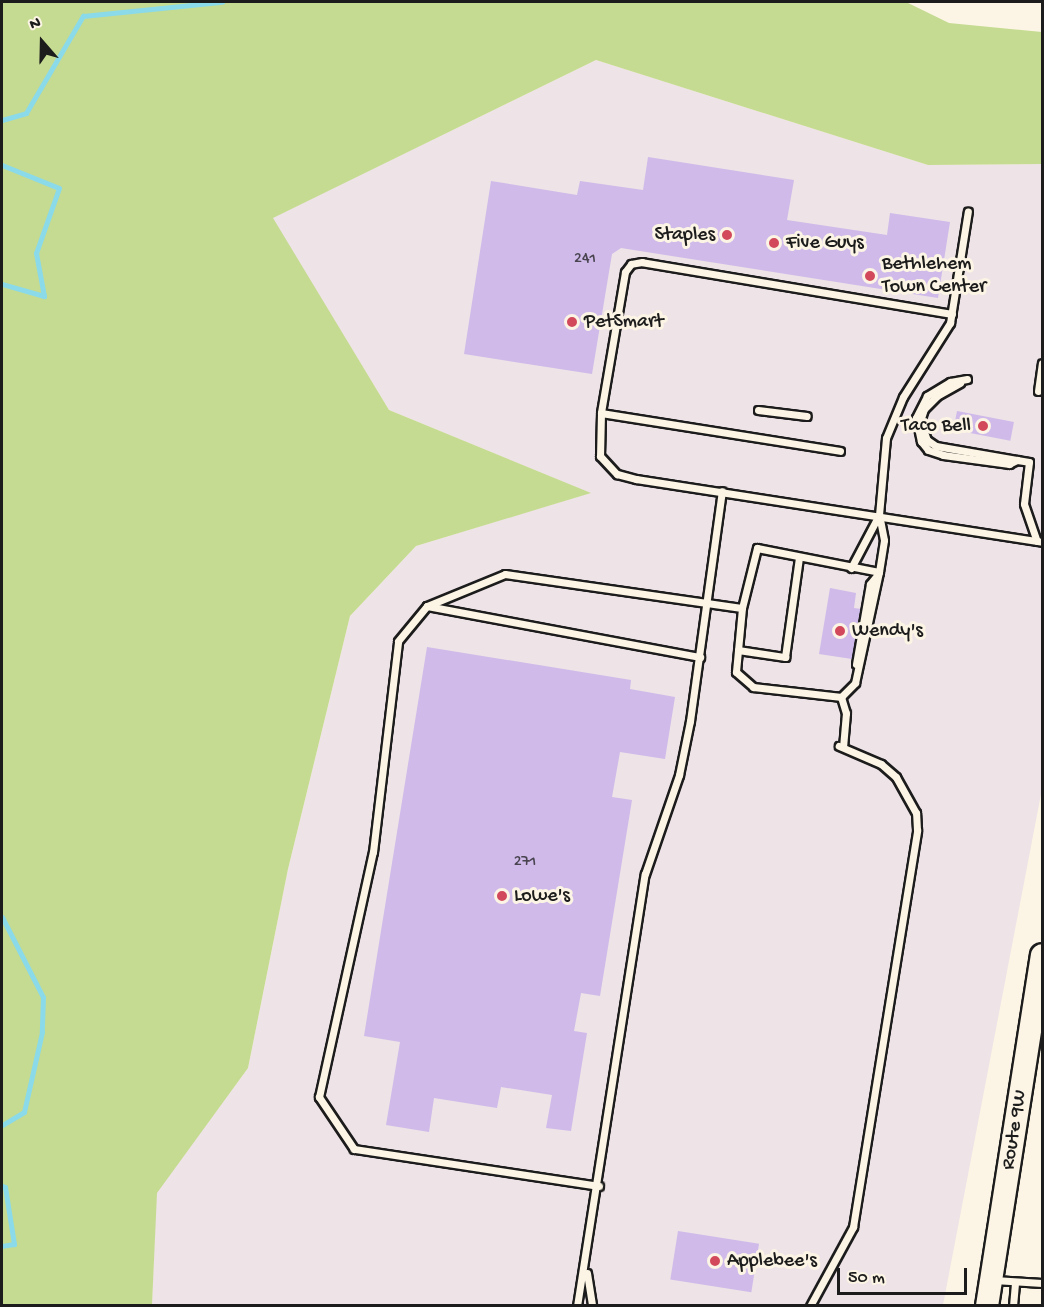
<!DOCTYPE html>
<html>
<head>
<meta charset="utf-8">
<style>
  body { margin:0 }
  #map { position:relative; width:1044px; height:1307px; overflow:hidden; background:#fcf5e5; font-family:"Gochi Hand",sans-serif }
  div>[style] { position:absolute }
  .built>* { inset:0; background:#eee3e6 }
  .green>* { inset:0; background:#c5db91 }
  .stream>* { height:5px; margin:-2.5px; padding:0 2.5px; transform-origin:2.5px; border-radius:2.5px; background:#8bdae9 }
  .building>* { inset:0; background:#cfbaea; transform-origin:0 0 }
  .roads { filter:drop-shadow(2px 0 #1c1c1c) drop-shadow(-2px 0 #1c1c1c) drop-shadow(0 2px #1c1c1c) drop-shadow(0 -2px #1c1c1c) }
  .lane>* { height:7px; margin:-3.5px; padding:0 3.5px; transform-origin:3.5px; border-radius:3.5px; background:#fcf5e5 }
  .primary>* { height:22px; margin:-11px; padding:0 11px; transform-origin:11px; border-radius:11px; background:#fcf5e5 }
  .dots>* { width:16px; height:16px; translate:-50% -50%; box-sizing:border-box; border:3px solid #fcf5e5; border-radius:50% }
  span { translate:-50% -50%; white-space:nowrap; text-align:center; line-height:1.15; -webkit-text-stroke:6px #fcf5e5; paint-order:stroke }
  .number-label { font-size:16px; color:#494450 }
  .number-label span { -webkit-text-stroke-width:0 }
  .poi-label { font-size:20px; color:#1c1c1c }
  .right { translate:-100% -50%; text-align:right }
  .left { translate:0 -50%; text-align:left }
  .street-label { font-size:20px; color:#1c1c1c }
  .frame { position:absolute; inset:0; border:3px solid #1c1c1c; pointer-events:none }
  .north { position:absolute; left:12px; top:12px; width:60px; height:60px; -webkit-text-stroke:4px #fcf5e5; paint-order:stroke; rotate:340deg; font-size:16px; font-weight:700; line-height:24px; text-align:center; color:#1c1c1c }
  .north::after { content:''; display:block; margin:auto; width:21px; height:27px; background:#1c1c1c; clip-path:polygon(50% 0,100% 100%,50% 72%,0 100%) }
  .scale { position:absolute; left:837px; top:1268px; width:130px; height:27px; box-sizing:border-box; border:3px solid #1c1c1c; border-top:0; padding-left:8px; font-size:18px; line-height:21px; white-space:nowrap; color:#1c1c1c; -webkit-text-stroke:4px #fcf5e5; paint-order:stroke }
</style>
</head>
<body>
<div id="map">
  <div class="built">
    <i style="clip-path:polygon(596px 60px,928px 165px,1042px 164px,1042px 789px,943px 1305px,152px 1306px,156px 1193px,248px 1068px,288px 869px,350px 616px,416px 546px,590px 493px,389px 410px,272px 218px)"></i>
  </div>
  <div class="green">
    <i style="clip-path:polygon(2px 2px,906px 2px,949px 23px,1042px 32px,1042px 164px,928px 165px,596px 60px,273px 218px,389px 410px,591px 493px,416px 546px,350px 616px,288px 869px,248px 1068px,157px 1193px,152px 1305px,2px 1305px)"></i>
  </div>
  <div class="stream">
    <i style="left:2px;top:120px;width:25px;rotate:-16deg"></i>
    <i style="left:26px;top:113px;width:113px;rotate:-59.6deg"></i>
    <i style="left:83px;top:16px;width:140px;rotate:-5.8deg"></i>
    <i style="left:2px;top:165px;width:61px;rotate:22deg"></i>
    <i style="left:59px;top:188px;width:69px;rotate:109.5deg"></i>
    <i style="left:36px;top:253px;width:44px;rotate:79.5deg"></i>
    <i style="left:44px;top:296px;width:44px;rotate:-164.1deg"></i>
    <i style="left:2px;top:917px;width:90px;rotate:62.9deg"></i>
    <i style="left:43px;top:997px;width:35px;rotate:92deg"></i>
    <i style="left:42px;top:1032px;width:82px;rotate:102.7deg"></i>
    <i style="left:24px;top:1112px;width:26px;rotate:149deg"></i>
    <i style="left:2px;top:1186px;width:3px;rotate:18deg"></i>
    <i style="left:5px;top:1187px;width:58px;rotate:81deg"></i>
    <i style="left:14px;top:1244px;width:12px;rotate:171deg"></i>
  </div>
  <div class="building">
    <i style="clip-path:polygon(648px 157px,794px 180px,787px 220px,887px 235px,890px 213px,950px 222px,938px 298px,621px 248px,612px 254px,592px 374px,464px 354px,491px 181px,577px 195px,580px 181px,643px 190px)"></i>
    <i style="left:957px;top:411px;width:58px;height:19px;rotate:11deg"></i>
    <i style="clip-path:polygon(830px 588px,856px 593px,854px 608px,861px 609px,852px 659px,819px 654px)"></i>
    <i style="clip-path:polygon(427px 647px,631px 680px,630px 689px,675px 697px,665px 759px,620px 752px,612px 797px,632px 800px,600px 996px,581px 993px,574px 1031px,587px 1033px,571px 1131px,546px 1128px,552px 1095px,501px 1087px,497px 1108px,434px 1098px,429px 1132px,386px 1125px,400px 1042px,364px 1036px)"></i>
    <i style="left:678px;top:1231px;width:82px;height:49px;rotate:9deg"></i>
  </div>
  <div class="roads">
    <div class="lane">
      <i style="left:952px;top:314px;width:314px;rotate:-170.5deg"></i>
      <i style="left:642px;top:262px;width:11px;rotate:170deg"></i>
      <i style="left:631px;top:264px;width:10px;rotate:127deg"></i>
      <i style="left:625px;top:272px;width:143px;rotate:99.7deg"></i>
      <i style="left:601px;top:413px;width:43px;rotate:91.3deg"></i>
      <i style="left:600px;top:456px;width:25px;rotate:47deg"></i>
      <i style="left:617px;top:474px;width:20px;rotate:15deg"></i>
      <i style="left:636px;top:479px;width:411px;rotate:8.8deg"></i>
      <i style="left:967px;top:379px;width:17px;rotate:170deg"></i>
      <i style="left:950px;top:382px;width:27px;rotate:149deg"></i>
      <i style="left:927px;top:396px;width:25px;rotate:117deg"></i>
      <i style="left:916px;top:418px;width:24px;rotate:78deg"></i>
      <i style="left:921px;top:441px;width:11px;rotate:52deg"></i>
      <i style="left:928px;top:450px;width:16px;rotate:18deg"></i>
      <i style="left:943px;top:455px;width:67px;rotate:7.8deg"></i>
      <i style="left:1009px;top:464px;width:9px;rotate:-27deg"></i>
      <i style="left:1017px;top:460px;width:12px;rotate:9deg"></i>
      <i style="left:1029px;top:462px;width:42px;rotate:96.8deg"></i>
      <i style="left:1024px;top:504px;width:39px;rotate:71deg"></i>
      <i style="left:960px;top:383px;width:26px;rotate:151deg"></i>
      <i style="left:937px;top:396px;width:18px;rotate:135deg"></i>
      <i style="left:924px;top:409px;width:13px;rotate:108deg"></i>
      <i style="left:920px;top:421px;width:20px;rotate:70deg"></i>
      <i style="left:927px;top:440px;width:11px;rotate:34deg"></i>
      <i style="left:936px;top:446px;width:82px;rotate:9.8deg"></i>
      <i style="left:1038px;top:391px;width:28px;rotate:-82deg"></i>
      <i style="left:758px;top:410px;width:49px;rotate:7deg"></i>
      <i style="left:601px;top:413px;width:242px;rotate:9deg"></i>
      <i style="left:851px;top:568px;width:60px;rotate:-62.2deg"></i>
      <i style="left:427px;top:606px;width:278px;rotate:10.6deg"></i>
      <i style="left:742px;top:608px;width:64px;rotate:95.4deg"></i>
      <i style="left:736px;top:672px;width:23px;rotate:41deg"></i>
      <i style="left:753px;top:687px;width:89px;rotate:6.5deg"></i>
      <i style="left:841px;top:697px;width:17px;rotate:73deg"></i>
      <i style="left:846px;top:713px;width:34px;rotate:95deg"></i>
      <i style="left:738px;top:650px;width:48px;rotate:8.5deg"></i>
      <i style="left:785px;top:657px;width:101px;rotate:-82deg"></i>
      <i style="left:856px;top:664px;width:81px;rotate:-80.1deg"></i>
      <i style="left:870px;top:584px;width:13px;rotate:-51deg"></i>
      <i style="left:841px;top:697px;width:20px;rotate:-45deg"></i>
      <i style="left:855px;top:683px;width:114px;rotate:-77.8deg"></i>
      <i style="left:879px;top:572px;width:32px;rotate:-81deg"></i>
      <i style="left:884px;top:540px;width:25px;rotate:-101deg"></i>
      <i style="left:879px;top:515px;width:77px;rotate:-84.8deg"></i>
      <i style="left:886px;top:438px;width:44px;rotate:-67.5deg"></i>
      <i style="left:903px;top:397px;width:88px;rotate:-57.6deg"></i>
      <i style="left:950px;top:323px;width:113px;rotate:-80.9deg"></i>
      <i style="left:599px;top:1186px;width:248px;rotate:-171.4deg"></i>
      <i style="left:354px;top:1149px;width:63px;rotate:-123.9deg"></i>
      <i style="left:319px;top:1097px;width:251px;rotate:-77.6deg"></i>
      <i style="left:373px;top:852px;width:212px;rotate:-83.2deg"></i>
      <i style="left:398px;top:641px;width:45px;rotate:-50.4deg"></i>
      <i style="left:427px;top:606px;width:84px;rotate:-22.3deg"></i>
      <i style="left:505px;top:574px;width:239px;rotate:8.2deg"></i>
      <i style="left:742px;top:608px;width:62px;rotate:-76deg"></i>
      <i style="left:757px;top:548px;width:124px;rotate:11.1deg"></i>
      <i style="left:587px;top:1273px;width:33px;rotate:81deg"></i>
      <i style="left:994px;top:1280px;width:48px;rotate:3.6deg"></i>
      <i style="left:577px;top:1306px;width:437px;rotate:-81.1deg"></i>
      <i style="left:645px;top:874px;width:105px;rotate:-71deg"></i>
      <i style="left:679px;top:775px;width:55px;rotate:-78.5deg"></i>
      <i style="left:690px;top:721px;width:232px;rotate:-82.1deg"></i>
      <i style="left:810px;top:1306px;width:90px;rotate:-61.4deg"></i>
      <i style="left:853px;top:1227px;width:402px;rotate:-80.8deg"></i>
      <i style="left:917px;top:830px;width:17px;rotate:-93deg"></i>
      <i style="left:916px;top:813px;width:41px;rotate:-119.1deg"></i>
      <i style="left:896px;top:777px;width:20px;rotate:-139deg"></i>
      <i style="left:881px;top:764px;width:46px;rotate:-156.8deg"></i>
      <i style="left:1013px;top:1306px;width:24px;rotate:-85deg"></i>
    </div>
    <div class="primary">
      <i style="left:987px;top:1306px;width:355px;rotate:-81.1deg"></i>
    </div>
  </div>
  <div class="dots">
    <i style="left:727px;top:235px;background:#d1495b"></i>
    <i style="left:774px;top:243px;background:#d1495b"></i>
    <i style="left:870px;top:276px;background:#d1495b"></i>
    <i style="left:572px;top:322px;background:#d1495b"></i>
    <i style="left:983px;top:426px;background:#d1495b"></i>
    <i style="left:840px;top:631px;background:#d1495b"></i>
    <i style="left:502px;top:896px;background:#d1495b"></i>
    <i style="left:715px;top:1261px;background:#d1495b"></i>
  </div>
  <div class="number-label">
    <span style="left:585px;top:260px">241</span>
    <span style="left:525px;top:863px">271</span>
  </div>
  <div class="poi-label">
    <span class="right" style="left:715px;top:235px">Staples</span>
    <span class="left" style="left:786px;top:243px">Five Guys</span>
    <span class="left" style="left:882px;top:276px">Bethlehem<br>Town Center</span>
    <span class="left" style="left:584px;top:322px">PetSmart</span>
    <span class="right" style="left:971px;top:426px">Taco Bell</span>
    <span class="left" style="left:852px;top:631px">Wendy's</span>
    <span class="left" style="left:514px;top:896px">Lowe's</span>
    <span class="left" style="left:727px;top:1261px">Applebee's</span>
  </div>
  <div class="street-label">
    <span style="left:1015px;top:1130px;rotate:-81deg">Route 9W</span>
  </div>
  <div class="frame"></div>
  <div class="north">N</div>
  <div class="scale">50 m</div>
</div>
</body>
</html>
